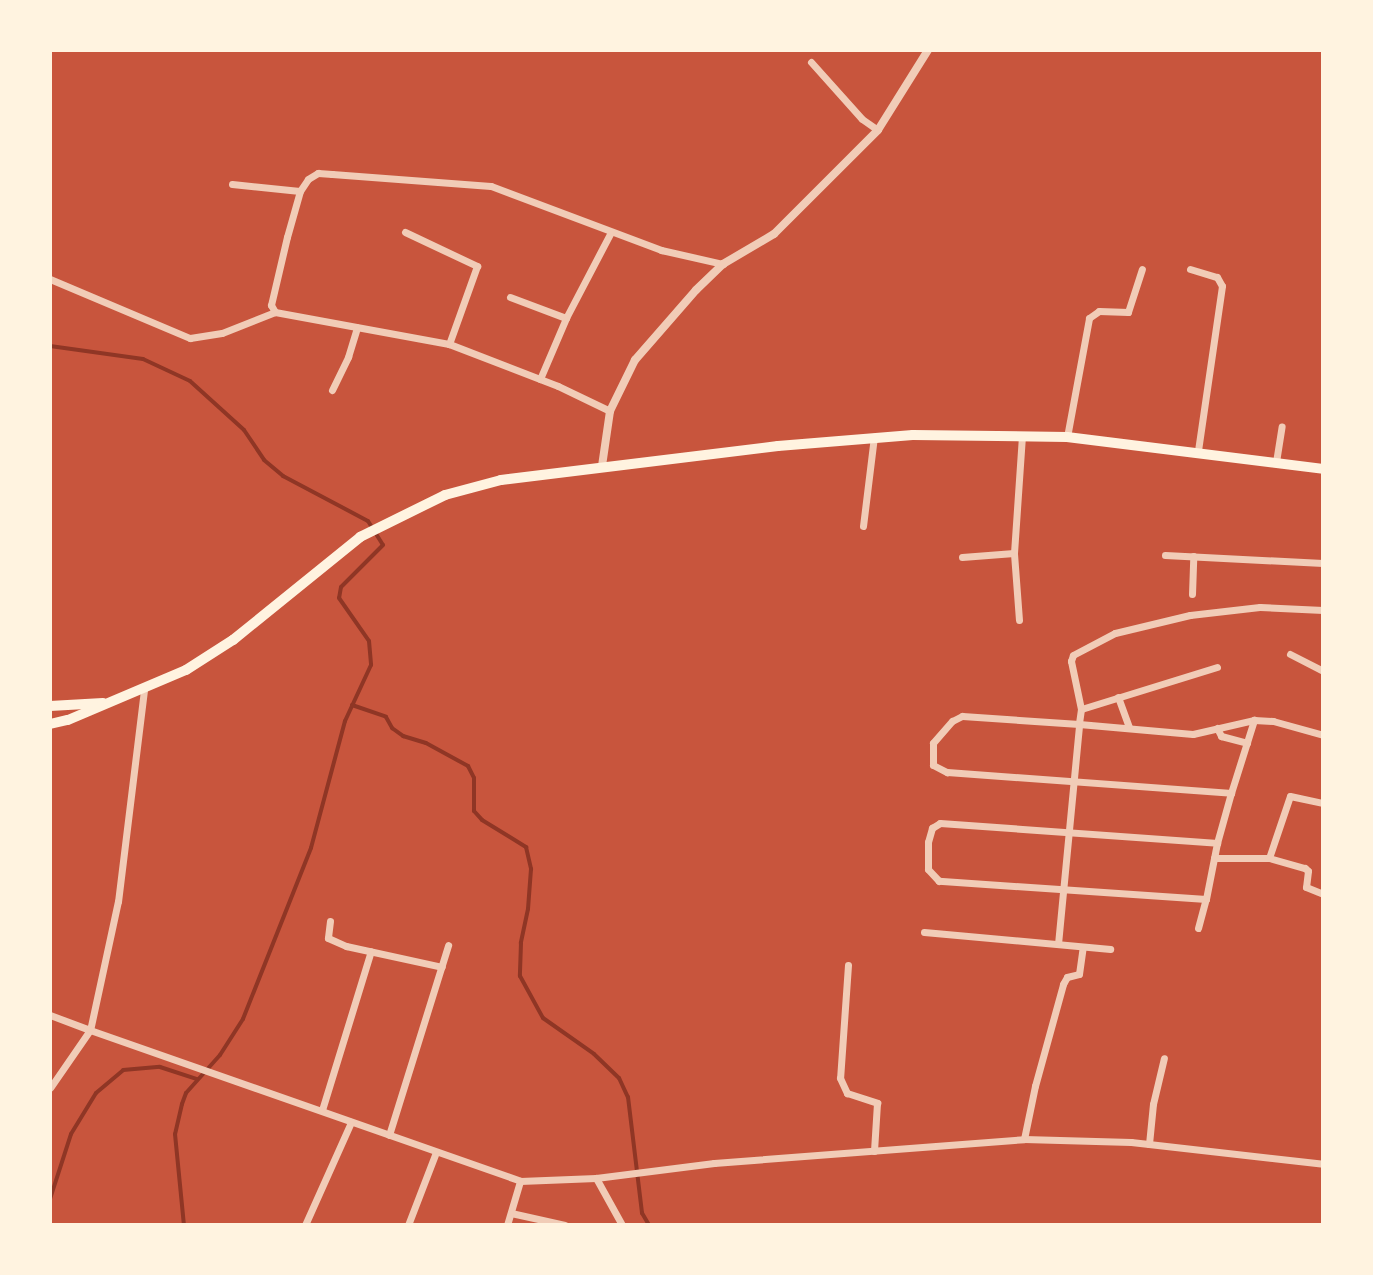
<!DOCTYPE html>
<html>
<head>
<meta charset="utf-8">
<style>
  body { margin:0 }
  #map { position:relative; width:1373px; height:1275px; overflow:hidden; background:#c8553d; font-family:Lato,sans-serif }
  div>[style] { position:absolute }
  .stream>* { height:4px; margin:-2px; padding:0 2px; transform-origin:2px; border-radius:2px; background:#8f3625 }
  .minor>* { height:7px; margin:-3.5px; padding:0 3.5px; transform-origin:3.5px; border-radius:3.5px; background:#f1ccb7 }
  .tertiary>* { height:8px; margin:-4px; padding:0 4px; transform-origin:4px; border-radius:4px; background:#f1ccb7 }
  .primary>* { height:10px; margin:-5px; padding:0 5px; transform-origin:5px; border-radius:5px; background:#fff3e0 }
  span { translate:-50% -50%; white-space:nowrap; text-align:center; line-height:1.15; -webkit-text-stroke:7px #fff3e0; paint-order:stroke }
  .frame { position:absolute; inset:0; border:52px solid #fff3e0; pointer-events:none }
</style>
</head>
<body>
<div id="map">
  <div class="stream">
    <i style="left:50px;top:346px;width:94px;rotate:8deg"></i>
    <i style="left:143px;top:359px;width:52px;rotate:25.1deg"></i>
    <i style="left:190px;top:381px;width:73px;rotate:42.2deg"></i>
    <i style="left:244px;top:430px;width:36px;rotate:56deg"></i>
    <i style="left:264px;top:460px;width:25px;rotate:40deg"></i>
    <i style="left:283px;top:476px;width:96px;rotate:27.9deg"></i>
    <i style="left:368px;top:521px;width:28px;rotate:58deg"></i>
    <i style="left:383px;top:545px;width:59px;rotate:135deg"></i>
    <i style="left:341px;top:587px;width:11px;rotate:100deg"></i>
    <i style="left:339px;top:598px;width:52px;rotate:55.1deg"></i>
    <i style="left:369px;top:641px;width:24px;rotate:85deg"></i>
    <i style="left:371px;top:665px;width:62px;rotate:114.9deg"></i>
    <i style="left:345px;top:721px;width:131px;rotate:105deg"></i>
    <i style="left:311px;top:848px;width:184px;rotate:111.7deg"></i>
    <i style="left:243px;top:1019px;width:43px;rotate:122.6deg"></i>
    <i style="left:220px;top:1055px;width:51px;rotate:131.8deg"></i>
    <i style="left:186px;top:1093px;width:12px;rotate:110deg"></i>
    <i style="left:182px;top:1104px;width:31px;rotate:103deg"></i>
    <i style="left:175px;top:1134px;width:91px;rotate:84.4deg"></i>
    <i style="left:352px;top:705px;width:36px;rotate:19deg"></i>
    <i style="left:386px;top:717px;width:13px;rotate:61deg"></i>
    <i style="left:392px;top:728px;width:14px;rotate:36deg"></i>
    <i style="left:403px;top:736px;width:24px;rotate:17deg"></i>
    <i style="left:426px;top:743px;width:48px;rotate:28.7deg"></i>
    <i style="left:468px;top:766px;width:13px;rotate:63deg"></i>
    <i style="left:474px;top:778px;width:33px;rotate:90deg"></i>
    <i style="left:474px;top:811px;width:12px;rotate:48deg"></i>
    <i style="left:482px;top:820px;width:52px;rotate:31.5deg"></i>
    <i style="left:526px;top:847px;width:23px;rotate:77deg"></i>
    <i style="left:531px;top:869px;width:40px;rotate:94.3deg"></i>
    <i style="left:528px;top:909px;width:35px;rotate:102deg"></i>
    <i style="left:521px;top:943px;width:33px;rotate:92deg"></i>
    <i style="left:520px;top:976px;width:48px;rotate:61.3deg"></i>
    <i style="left:543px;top:1018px;width:62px;rotate:35.2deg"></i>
    <i style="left:594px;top:1054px;width:35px;rotate:44deg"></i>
    <i style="left:619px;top:1078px;width:21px;rotate:65deg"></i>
    <i style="left:628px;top:1097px;width:117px;rotate:83.1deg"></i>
    <i style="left:642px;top:1213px;width:14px;rotate:60deg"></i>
    <i style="left:50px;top:1199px;width:68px;rotate:-72.1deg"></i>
    <i style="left:71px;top:1134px;width:48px;rotate:-58.6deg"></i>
    <i style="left:96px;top:1093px;width:35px;rotate:-40deg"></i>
    <i style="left:123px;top:1070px;width:37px;rotate:-5deg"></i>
    <i style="left:160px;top:1067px;width:39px;rotate:18deg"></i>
  </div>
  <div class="minor">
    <i style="left:811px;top:62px;width:76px;rotate:48.2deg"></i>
    <i style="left:862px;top:119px;width:19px;rotate:35deg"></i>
    <i style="left:232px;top:184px;width:68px;rotate:5.9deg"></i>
    <i style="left:405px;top:232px;width:80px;rotate:25.3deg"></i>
    <i style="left:477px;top:266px;width:83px;rotate:109.7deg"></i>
    <i style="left:1190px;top:269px;width:28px;rotate:17deg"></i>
    <i style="left:1217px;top:277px;width:10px;rotate:61deg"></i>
    <i style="left:1222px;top:286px;width:167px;rotate:98.3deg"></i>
    <i style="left:50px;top:279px;width:152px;rotate:22.9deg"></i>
    <i style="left:190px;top:338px;width:32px;rotate:-9deg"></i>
    <i style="left:222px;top:333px;width:57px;rotate:-21.6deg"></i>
    <i style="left:510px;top:297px;width:60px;rotate:20.6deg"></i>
    <i style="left:540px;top:379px;width:66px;rotate:-66.9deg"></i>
    <i style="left:566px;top:318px;width:97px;rotate:-62.4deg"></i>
    <i style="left:332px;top:390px;width:37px;rotate:-64deg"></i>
    <i style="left:348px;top:357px;width:31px;rotate:-73deg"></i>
    <i style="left:610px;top:411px;width:58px;rotate:-154.3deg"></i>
    <i style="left:558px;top:386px;width:117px;rotate:-158.9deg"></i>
    <i style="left:449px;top:344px;width:177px;rotate:-169.6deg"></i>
    <i style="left:275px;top:312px;width:8px;rotate:-120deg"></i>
    <i style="left:271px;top:305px;width:70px;rotate:-76.8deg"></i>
    <i style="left:287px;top:237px;width:48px;rotate:-74.2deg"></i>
    <i style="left:300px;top:191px;width:14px;rotate:-56deg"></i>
    <i style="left:308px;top:179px;width:12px;rotate:-31deg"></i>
    <i style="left:318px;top:173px;width:14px;rotate:4deg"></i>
    <i style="left:332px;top:174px;width:159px;rotate:4.3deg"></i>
    <i style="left:491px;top:186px;width:182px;rotate:20.6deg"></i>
    <i style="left:661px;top:250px;width:64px;rotate:12.7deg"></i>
    <i style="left:1067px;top:437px;width:121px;rotate:-79.5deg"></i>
    <i style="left:1089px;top:318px;width:12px;rotate:-35deg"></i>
    <i style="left:1099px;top:311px;width:29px;rotate:2deg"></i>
    <i style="left:1128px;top:312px;width:45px;rotate:-72deg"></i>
    <i style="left:1276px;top:462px;width:36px;rotate:-81deg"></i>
    <i style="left:863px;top:526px;width:90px;rotate:-83deg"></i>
    <i style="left:1165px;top:555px;width:158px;rotate:2.9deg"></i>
    <i style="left:962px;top:557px;width:52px;rotate:-4.4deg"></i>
    <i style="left:1192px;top:594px;width:38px;rotate:-88deg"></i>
    <i style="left:1019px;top:620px;width:67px;rotate:-94.3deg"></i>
    <i style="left:1014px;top:553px;width:117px;rotate:-86.1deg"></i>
    <i style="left:1290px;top:654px;width:37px;rotate:27deg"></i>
    <i style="left:1217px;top:667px;width:142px;rotate:162.8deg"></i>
    <i style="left:1081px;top:709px;width:15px;rotate:98deg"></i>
    <i style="left:1079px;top:724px;width:117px;rotate:-176.1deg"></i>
    <i style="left:962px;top:716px;width:11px;rotate:153deg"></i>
    <i style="left:952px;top:721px;width:29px;rotate:131deg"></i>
    <i style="left:933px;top:743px;width:22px;rotate:90deg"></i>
    <i style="left:933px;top:765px;width:16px;rotate:27deg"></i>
    <i style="left:947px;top:772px;width:285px;rotate:4.2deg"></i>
    <i style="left:1231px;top:793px;width:77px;rotate:-72.5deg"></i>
    <i style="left:144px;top:690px;width:213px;rotate:97deg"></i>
    <i style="left:118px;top:901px;width:132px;rotate:102.2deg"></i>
    <i style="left:90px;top:1030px;width:456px;rotate:19.3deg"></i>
    <i style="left:520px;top:1181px;width:76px;rotate:-2.3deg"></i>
    <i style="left:596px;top:1178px;width:119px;rotate:-7.2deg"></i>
    <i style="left:714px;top:1163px;width:311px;rotate:-4.4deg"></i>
    <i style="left:1024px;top:1139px;width:107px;rotate:1.6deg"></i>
    <i style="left:1131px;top:1142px;width:193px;rotate:6.5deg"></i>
    <i style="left:1118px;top:697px;width:33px;rotate:70deg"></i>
    <i style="left:1081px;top:709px;width:49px;rotate:-101.8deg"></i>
    <i style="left:1071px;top:661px;width:6px;rotate:-72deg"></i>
    <i style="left:1073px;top:655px;width:47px;rotate:-27.6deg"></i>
    <i style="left:1115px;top:633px;width:77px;rotate:-13.5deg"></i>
    <i style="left:1190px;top:615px;width:70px;rotate:-6.5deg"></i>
    <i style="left:1260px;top:607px;width:63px;rotate:2.7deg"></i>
    <i style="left:1217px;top:728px;width:9px;rotate:63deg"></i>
    <i style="left:1221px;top:736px;width:27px;rotate:15deg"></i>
    <i style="left:1217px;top:843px;width:57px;rotate:101.1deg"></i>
    <i style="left:1206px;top:899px;width:268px;rotate:-176.1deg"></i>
    <i style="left:939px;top:881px;width:16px;rotate:-133deg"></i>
    <i style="left:928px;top:869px;width:27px;rotate:-90deg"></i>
    <i style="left:928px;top:842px;width:15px;rotate:-74deg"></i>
    <i style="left:932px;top:828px;width:9px;rotate:-32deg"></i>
    <i style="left:940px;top:823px;width:278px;rotate:4.1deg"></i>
    <i style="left:1217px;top:843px;width:52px;rotate:-74.4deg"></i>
    <i style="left:1214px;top:858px;width:55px"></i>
    <i style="left:1269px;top:858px;width:37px;rotate:16deg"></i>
    <i style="left:1305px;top:868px;width:4px;rotate:45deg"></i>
    <i style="left:1308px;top:871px;width:16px;rotate:97deg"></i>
    <i style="left:1306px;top:887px;width:18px;rotate:22deg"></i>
    <i style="left:1269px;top:858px;width:65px;rotate:-71.3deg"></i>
    <i style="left:1290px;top:796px;width:34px;rotate:12deg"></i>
    <i style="left:330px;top:921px;width:17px;rotate:97deg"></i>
    <i style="left:328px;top:938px;width:20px;rotate:24deg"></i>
    <i style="left:346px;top:946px;width:98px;rotate:12.3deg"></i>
    <i style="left:1198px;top:928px;width:30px;rotate:-75deg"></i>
    <i style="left:924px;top:932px;width:187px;rotate:5.2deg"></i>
    <i style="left:1058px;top:944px;width:221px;rotate:-84.5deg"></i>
    <i style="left:1079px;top:724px;width:114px;rotate:5deg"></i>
    <i style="left:1193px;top:734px;width:63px;rotate:-12.9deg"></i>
    <i style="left:1254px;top:720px;width:19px;rotate:3deg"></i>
    <i style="left:1273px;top:721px;width:52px;rotate:15.6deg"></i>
    <i style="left:848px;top:965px;width:113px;rotate:94deg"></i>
    <i style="left:840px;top:1078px;width:17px;rotate:65deg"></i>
    <i style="left:847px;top:1093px;width:32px;rotate:18deg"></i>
    <i style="left:877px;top:1103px;width:48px;rotate:93.6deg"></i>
    <i style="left:50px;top:1015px;width:43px;rotate:20.6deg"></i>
    <i style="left:90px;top:1030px;width:70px;rotate:124.6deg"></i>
    <i style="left:322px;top:1110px;width:166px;rotate:-72.9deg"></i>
    <i style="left:389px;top:1135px;width:199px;rotate:-72.7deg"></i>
    <i style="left:1024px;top:1139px;width:54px;rotate:-78.3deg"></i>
    <i style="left:1035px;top:1086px;width:106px;rotate:-74.6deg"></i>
    <i style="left:1063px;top:984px;width:8px;rotate:-60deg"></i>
    <i style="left:1067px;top:977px;width:12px;rotate:-14deg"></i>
    <i style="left:1079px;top:974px;width:27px;rotate:-82deg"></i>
    <i style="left:1149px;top:1144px;width:40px;rotate:-84.3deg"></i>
    <i style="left:1153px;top:1104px;width:47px;rotate:-76.6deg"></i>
    <i style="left:596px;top:1178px;width:54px;rotate:61deg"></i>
    <i style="left:511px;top:1213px;width:55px;rotate:12.5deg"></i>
    <i style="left:305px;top:1225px;width:113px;rotate:-65.9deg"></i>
    <i style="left:408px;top:1225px;width:78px;rotate:-69deg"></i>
    <i style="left:507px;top:1225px;width:46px;rotate:-73.5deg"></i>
  </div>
  <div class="tertiary">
    <i style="left:602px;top:466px;width:56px;rotate:-81.7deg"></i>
    <i style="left:610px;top:411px;width:57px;rotate:-63.9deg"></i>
    <i style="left:635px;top:360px;width:93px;rotate:-48.9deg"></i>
    <i style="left:696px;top:290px;width:37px;rotate:-44deg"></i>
    <i style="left:723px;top:264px;width:59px;rotate:-30.5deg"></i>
    <i style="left:774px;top:234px;width:147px;rotate:-45deg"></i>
    <i style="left:878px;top:130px;width:94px;rotate:-58deg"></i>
  </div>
  <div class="primary">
    <i style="left:50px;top:706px;width:53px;rotate:-3.2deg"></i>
    <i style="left:50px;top:724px;width:18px;rotate:-13deg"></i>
    <i style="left:68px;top:720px;width:128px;rotate:-23deg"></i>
    <i style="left:186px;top:670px;width:56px;rotate:-32.6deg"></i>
    <i style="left:233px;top:640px;width:164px;rotate:-39deg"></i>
    <i style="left:360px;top:537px;width:95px;rotate:-26.3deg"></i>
    <i style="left:445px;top:495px;width:58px;rotate:-15deg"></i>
    <i style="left:501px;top:480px;width:279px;rotate:-7deg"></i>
    <i style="left:778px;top:446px;width:135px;rotate:-4.7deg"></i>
    <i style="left:913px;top:435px;width:154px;rotate:0.7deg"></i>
    <i style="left:1067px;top:437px;width:258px;rotate:7.1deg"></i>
  </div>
  <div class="frame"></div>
</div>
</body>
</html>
